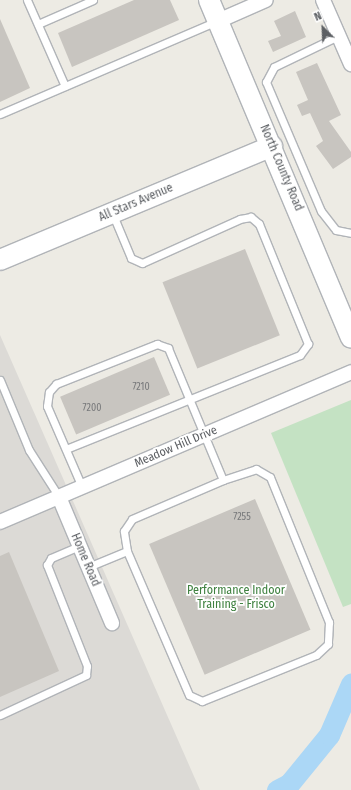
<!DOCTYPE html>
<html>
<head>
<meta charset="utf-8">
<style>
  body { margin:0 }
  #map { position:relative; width:351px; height:790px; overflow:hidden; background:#edebe4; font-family:"Fira Sans Condensed",sans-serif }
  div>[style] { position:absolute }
  .industrial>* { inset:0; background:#dcdad6 }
  .green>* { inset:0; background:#c4e2c3 }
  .river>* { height:21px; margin:-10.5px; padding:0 10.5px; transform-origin:10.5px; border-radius:10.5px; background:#abd7f6 }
  .building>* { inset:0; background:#c8c5c0; transform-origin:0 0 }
  .roads { filter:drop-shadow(1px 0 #b1b4b8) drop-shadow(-1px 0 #b1b4b8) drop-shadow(0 1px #b1b4b8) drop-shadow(0 -1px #b1b4b8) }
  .lane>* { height:7px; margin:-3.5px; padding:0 3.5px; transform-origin:3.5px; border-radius:3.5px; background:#fff }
  .street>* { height:14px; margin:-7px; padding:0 7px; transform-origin:7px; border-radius:7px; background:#fff }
  .secondary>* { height:20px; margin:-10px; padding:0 10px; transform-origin:10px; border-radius:10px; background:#fff }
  span { translate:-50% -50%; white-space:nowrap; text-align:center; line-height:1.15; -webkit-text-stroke:3.5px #fff; paint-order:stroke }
  .number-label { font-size:10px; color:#77787a }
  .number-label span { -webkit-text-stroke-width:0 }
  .street-label { font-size:12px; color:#5c5f63 }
  .park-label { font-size:12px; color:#3e803f }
  .north { position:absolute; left:303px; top:8px; width:40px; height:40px; -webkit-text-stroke:3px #fff; paint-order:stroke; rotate:336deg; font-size:11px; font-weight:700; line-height:16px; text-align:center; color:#5c5f63 }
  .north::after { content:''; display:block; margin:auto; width:14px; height:18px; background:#5c5f63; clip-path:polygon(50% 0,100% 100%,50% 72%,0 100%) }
</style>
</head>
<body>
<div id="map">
  <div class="industrial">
    <i style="clip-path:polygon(0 335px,200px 790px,0 790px)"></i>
  </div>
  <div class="green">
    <i style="clip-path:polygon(351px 400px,351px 604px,343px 607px,271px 433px)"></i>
  </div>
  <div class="river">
    <i style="left:277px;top:790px;width:13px;rotate:-27deg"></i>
    <i style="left:289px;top:784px;width:63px;rotate:-50.8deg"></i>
    <i style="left:329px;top:735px;width:56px;rotate:-66.7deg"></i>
  </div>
  <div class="building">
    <i style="clip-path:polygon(134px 0,170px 0,179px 20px,72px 67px,58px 33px)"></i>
    <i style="clip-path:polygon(295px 11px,306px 37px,273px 52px,268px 41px,281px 36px,274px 21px)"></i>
    <i style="clip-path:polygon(0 19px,30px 88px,0 102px)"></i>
    <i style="clip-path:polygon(317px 63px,341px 115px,329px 121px,351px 152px,351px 157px,333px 169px,316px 146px,323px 141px,310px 113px,302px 116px,297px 105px,308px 100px,296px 72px)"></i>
    <i style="left:245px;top:249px;width:93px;height:89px;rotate:68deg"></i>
    <i style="left:154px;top:357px;width:41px;height:102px;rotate:67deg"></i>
    <i style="left:255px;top:499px;width:142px;height:115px;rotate:67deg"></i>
    <i style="clip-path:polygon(9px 552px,59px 671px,0 697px,0 556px)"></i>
  </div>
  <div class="roads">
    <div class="lane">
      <i style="left:27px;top:0;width:94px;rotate:66.2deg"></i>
      <i style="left:38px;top:24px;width:60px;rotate:-23.6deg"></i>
      <i style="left:338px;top:36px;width:71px;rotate:154.2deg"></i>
      <i style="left:274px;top:67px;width:17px;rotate:118deg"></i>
      <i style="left:266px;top:82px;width:140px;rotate:66.9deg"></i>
      <i style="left:321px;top:211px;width:24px;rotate:52deg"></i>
      <i style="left:336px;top:230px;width:15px;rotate:11deg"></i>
      <i style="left:0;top:114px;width:236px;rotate:-23.2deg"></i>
      <i style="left:0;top:380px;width:76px;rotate:67.5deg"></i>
      <i style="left:29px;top:450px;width:56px;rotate:57.4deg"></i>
      <i style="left:66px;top:449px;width:252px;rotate:-21.9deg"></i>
      <i style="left:300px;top:355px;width:14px;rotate:-54deg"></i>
      <i style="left:308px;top:344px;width:130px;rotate:-112.2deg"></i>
      <i style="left:259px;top:224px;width:11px;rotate:-139deg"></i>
      <i style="left:251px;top:217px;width:11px;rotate:170deg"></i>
      <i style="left:240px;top:219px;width:107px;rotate:155.8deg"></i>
      <i style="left:142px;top:263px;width:12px;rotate:-156deg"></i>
      <i style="left:131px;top:258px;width:47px;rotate:-112.7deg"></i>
      <i style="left:82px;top:487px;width:88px;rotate:-113.4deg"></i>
      <i style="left:47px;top:406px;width:14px;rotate:-82deg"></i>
      <i style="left:49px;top:392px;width:11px;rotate:-49deg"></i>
      <i style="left:56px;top:384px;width:109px;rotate:-21.6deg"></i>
      <i style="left:157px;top:344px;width:12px;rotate:20deg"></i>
      <i style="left:168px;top:348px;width:143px;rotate:67.4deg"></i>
      <i style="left:223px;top:480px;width:35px;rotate:-18deg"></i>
      <i style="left:256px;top:469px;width:16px;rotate:30deg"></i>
      <i style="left:270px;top:477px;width:157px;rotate:67.9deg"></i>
      <i style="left:329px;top:622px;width:22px;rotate:93deg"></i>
      <i style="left:328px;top:644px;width:16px;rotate:137deg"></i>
      <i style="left:316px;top:655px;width:123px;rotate:158deg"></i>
      <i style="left:202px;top:701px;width:14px;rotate:-155deg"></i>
      <i style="left:189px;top:695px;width:157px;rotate:-113.3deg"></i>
      <i style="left:127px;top:551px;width:20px;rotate:-99deg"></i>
      <i style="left:124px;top:531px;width:14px;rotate:-56deg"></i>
      <i style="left:132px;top:519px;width:99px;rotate:-23.2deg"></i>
      <i style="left:88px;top:567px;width:42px;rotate:-22.3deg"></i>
      <i style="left:0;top:715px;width:95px;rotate:-24.9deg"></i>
      <i style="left:86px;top:675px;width:9px;rotate:-84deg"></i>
      <i style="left:87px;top:666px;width:109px;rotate:-111.6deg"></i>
      <i style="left:47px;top:565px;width:8px;rotate:-60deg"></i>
      <i style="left:51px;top:558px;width:30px;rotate:-23deg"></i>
    </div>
    <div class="street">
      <i style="left:323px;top:0;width:70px;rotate:66.4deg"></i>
      <i style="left:218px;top:21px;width:52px;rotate:-23.6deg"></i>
      <i style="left:59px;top:497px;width:137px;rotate:67.2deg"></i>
      <i style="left:0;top:522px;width:382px;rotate:-23.1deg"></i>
    </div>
    <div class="secondary">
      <i style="left:209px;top:0;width:366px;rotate:67.2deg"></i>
      <i style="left:0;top:260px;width:295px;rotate:-22.7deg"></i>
    </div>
  </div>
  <div class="number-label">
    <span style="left:141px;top:388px">7210</span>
    <span style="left:92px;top:409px">7200</span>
    <span style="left:242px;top:518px">7255</span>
  </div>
  <div class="street-label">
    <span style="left:281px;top:168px;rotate:67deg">North County Road</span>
    <span style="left:136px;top:203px;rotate:-23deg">All Stars Avenue</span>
    <span style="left:176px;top:447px;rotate:-23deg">Meadow Hill Drive</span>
    <span style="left:85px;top:560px;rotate:67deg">Home Road</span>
  </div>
  <div class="park-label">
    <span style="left:236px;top:598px">Performance Indoor<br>Training - Frisco</span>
  </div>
  <div class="north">N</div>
</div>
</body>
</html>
